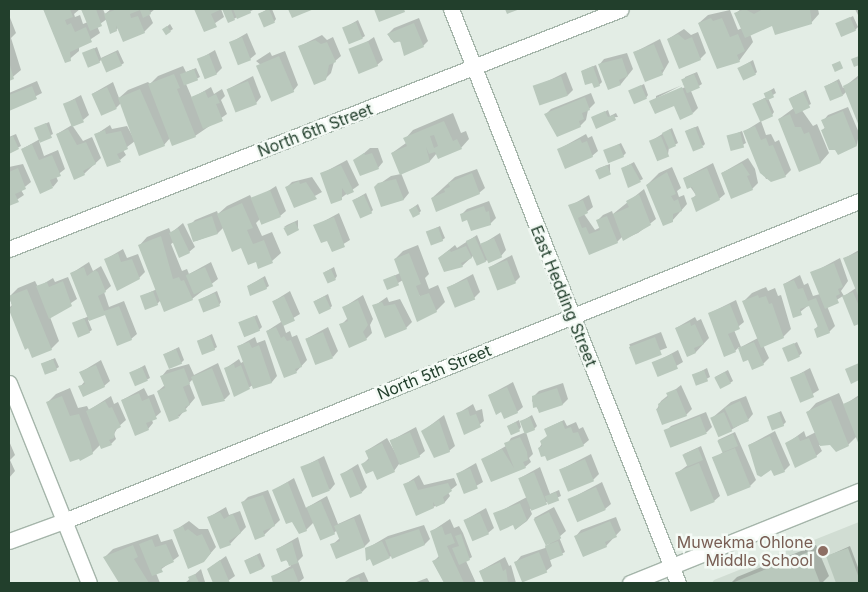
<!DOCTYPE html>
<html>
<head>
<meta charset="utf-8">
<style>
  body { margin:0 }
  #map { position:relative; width:868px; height:592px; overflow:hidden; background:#e3ede5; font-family:Inter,sans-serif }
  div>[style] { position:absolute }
  .built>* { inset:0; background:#d1ddd3 }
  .shadow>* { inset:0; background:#0003; transform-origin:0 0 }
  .building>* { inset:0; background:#b9c8bc; transform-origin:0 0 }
  .roads { filter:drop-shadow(1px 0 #a5b5aa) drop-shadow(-1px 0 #a5b5aa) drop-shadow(0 1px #a5b5aa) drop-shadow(0 -1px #a5b5aa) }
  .street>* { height:15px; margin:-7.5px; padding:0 7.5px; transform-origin:7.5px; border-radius:7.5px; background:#fff }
  .secondary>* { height:15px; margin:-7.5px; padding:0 7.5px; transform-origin:7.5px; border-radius:7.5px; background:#fff }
  .dots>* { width:14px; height:14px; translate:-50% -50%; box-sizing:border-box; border:2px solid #f4faf5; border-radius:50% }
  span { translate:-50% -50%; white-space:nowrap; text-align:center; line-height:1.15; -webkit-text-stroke:5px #f4faf5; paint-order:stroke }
  .street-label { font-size:16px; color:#223f2c }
  .education-label { font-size:16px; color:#785e54 }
  .right { translate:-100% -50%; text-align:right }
  .frame { position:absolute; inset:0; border:10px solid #223f2c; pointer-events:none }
</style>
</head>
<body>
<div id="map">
  <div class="built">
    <i style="clip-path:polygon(859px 522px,859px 583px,712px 583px,714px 580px)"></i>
  </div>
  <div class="shadow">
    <i style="clip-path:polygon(44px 9px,80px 9px,74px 14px,75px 17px,80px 15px,83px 24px,88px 22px,81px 9px,103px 9px,105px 14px,111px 9px,155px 9px,149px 14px,153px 23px,144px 32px,118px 28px,116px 30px,107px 19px,97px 26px,100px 33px,79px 47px,79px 51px,66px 62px)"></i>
    <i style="clip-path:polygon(196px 9px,221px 9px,224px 17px,205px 30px)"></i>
    <i style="clip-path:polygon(224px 9px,253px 9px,253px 10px,229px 21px)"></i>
    <i style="clip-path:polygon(268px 9px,272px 9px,276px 19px,274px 22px,259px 14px)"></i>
    <i style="clip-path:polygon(741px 9px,818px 9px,819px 14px,811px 23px,772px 24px,750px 34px,753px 42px,739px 61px,699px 23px,708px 15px,730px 10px,738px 30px,742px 28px,736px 13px)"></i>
    <i style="clip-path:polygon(855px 9px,859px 9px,859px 17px)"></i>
    <i style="clip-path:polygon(9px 15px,16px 33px,11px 38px,21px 70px,9px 80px)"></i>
    <i style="clip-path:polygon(853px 16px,858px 27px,855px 30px,837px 24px)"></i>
    <i style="clip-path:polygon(419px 18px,428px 41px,423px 46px,391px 40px,388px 34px,394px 28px)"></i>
    <i style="clip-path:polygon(358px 20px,365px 36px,362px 38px,344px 28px)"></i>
    <i style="clip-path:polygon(170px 24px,173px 29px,170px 31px,164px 29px)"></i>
    <i style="clip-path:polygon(684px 29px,691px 35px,698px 32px,706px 53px,700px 59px,668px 39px)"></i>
    <i style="clip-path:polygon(247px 33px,256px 54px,250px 59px,230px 43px)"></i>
    <i style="clip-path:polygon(322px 35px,327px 40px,333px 37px,341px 56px,334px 62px,331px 73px,325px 79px,300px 46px)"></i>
    <i style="clip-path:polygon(374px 37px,383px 60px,377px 65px,352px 52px)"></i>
    <i style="clip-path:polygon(660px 39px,669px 62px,662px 74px,635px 52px)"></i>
    <i style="clip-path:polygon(97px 47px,101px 58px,118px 50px,124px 63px,121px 65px,102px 59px,99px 62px,83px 54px)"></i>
    <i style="clip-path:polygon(215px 50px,222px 68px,216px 74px,198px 60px)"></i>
    <i style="clip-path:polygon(285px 51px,298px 85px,293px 91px,256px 61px,270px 52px,272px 56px)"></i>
    <i style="clip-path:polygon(627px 53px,633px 69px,621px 84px,609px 88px,599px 65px,604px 59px)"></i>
    <i style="clip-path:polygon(753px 60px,757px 72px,755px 74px,739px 68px)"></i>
    <i style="clip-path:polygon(596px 65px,602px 82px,599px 85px,582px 71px)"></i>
    <i style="clip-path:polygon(183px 66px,186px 72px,196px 68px,200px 77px,186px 84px,192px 98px,211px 87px,214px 94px,222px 89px,225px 96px,221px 100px,227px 114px,195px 136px,170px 138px,164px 145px,135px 141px,123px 150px,126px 155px,120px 160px,95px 135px,110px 125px,112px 129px,127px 126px,134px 139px,121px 103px,116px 108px,92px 94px,113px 82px,119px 98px,128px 90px,148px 82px,150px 84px,158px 76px)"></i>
    <i style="clip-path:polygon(566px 72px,573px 90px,568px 95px,534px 88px)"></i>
    <i style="clip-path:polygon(evenodd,697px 72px,702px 84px,691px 91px,698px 108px,693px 113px,674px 104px,651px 101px,684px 84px,685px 77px,697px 72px,687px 83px,688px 86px,656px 99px,656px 96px,687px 83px)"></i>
    <i style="clip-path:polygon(859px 75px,859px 123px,847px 91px,843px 95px,826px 86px,839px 79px,843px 88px)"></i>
    <i style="clip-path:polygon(253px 76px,261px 97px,256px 103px,228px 89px)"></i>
    <i style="clip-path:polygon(37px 81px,42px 93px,9px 110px,9px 93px)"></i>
    <i style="clip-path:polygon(644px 84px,648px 95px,646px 98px,630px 91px)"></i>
    <i style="clip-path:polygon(774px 88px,776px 93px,768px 98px,774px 112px,772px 115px,754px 103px,767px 97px,766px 93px)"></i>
    <i style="clip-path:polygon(806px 90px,811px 104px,801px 109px,813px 126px,817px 124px,829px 153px,821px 162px,800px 170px,779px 119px,794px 108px,790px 98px)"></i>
    <i style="clip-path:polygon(591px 93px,595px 103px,588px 110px,586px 120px,580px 126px,545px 115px,551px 109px)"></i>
    <i style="clip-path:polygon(81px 95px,89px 115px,83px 120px,65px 104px)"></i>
    <i style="clip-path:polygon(848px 107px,859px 133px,857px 145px,822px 130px,826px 127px,823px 121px,828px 115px)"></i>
    <i style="clip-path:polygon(608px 110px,610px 116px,616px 113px,618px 117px,593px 118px)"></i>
    <i style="clip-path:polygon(453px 113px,461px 133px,466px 131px,469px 139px,461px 148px,437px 153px,430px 161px,401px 173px,409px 193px,404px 199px,382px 205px,375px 187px,391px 176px,401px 174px,392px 153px,406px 143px,405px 139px,413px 130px)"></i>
    <i style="clip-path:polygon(761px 121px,766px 135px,771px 134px,775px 142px,779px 140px,791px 170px,785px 176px,766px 179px,745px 131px)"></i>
    <i style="clip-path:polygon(49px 122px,53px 134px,39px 141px,44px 156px,58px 150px,65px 169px,56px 176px,58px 181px,53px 187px,22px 149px,40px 139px,36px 128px)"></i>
    <i style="clip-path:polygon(72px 125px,83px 141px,92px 137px,101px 158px,84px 174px,57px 134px)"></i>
    <i style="clip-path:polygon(698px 126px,705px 144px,703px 146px,686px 131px)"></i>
    <i style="clip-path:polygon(672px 128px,678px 143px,669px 148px,668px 154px,658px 159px,651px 141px)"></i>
    <i style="clip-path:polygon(742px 131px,746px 143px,733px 150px,728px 137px)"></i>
    <i style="clip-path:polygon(16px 134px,21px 146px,9px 152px,9px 137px)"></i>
    <i style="clip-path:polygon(586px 134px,588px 138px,592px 136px,598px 151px,592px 156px,559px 149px)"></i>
    <i style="clip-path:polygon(621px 143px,626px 153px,623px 156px,605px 151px)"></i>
    <i style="clip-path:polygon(370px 148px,378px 148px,383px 162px,378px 168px,355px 161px)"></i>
    <i style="clip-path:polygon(748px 158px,755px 169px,758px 183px,752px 189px,722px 173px)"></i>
    <i style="clip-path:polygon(347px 160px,359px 185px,341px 198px,321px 174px)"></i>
    <i style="clip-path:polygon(634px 162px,643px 179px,629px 186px,623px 168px)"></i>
    <i style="clip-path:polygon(713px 163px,725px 194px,719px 199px,692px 199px,696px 195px,684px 178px)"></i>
    <i style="clip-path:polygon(23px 164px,31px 182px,21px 190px,24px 195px,9px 205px,9px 167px)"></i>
    <i style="clip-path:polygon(610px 164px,610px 173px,596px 170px,599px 168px)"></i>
    <i style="clip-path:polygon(672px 167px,681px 188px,677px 191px,679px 197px,684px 195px,687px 204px,672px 221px,647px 185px,659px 173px)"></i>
    <i style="clip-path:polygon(477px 169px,485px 188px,479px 193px,432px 198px,455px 177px)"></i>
    <i style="clip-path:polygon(312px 177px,322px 192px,295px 207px,287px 187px,292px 182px)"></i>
    <i style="clip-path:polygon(276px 186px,286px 211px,280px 216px,261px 218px,256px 223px,262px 236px,272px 232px,281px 253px,272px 261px,256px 261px,224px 227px,218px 233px,196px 241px,190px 225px,195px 220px,217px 211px,218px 214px,227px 206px,250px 195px,253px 201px)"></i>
    <i style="clip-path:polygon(644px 189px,656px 219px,638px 233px,624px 239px,623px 236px,617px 242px,589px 253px,570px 206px,589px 195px,593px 207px,584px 214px,595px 230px,601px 227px,598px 220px,603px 215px,612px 211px,613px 214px)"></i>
    <i style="clip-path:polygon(366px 193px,373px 210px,371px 212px,354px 200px)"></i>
    <i style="clip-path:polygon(489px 201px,496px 218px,490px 224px,461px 215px,467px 209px)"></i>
    <i style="clip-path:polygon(418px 204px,421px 211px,419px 213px,411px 209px)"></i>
    <i style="clip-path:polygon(339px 213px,350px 240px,332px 251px,328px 239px,315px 226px)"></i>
    <i style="clip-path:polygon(298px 220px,298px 229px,284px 227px,287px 225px)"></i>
    <i style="clip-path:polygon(183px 223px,195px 247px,189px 252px,174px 242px,171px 244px,182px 271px,187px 269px,189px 274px,211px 262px,218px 279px,192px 299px,161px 300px,157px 304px,142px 296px,157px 289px,139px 246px,147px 237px,169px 228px,171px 233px)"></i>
    <i style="clip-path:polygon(440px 226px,445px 238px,442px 240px,428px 232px)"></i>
    <i style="clip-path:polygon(500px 233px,506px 250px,501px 256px,485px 261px,474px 255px,462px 266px,439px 258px,455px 245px,457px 248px,477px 235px,481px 245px)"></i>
    <i style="clip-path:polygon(418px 245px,429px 274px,425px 278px,429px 289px,438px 285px,445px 302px,436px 311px,403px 280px,388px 289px,385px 280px,400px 273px,395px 259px,403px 251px)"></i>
    <i style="clip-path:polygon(123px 249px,127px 258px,138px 254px,145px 272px,139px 278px,106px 259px)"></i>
    <i style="clip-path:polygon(859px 250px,859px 323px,855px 325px,843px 296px,827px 306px,835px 326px,829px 332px,815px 329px,818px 326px,810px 304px,794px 317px,784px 284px,800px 275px,804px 285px,808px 283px,813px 296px,820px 294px,812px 273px,840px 258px,848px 281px,841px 291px,844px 296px,856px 288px,845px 258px)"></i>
    <i style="clip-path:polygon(512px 255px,520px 277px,515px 282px,490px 267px)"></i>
    <i style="clip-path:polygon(89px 262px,93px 271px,101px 266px,111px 286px,104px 292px,109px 307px,124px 301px,137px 334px,131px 339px,105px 313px,88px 320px,92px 330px,89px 332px,74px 323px,89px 316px,72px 273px)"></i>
    <i style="clip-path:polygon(334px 267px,337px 276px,335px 279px,325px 272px)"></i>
    <i style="clip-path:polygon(473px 274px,480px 292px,474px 298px,449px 287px)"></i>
    <i style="clip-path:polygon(265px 276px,269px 286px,266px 288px,248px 286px)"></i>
    <i style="clip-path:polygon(68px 277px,77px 299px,50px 317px,59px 341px,51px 349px,26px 348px,9px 308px,12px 305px,9px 297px,18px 288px,35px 281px,38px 287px,53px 278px,55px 282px)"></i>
    <i style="clip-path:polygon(766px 287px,768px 291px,775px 288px,778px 296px,781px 295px,791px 329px,783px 337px,763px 345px,769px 358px,763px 364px,748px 358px,744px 360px,739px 347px,735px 351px,710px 313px,736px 300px,744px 322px,734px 330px,741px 347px,758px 338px,744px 301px,752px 293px)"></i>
    <i style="clip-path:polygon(217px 291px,221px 302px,219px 305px,199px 300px)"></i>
    <i style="clip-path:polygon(290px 291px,300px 314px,283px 324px,286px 333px,290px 331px,292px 337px,297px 335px,307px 360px,296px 372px,267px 331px,281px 322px,274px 301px)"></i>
    <i style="clip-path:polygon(328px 294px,332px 306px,330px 308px,315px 301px)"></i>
    <i style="clip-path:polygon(363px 295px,373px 319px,370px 325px,372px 333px,366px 339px,341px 325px,348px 318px,344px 307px)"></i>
    <i style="clip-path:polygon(387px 297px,389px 302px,400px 299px,412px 322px,406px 328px,374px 306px)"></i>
    <i style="clip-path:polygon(257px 315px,262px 327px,259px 330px,240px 323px)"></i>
    <i style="clip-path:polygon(695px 317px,697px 321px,701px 319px,709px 338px,696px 352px,687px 355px,676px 328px)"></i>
    <i style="clip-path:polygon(328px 327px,338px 351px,333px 357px,306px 339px)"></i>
    <i style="left:661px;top:332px;width:17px;height:34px;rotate:69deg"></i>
    <i style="clip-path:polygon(212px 334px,217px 347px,214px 349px,198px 341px)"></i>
    <i style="clip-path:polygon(255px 337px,257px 343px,265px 340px,277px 376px,272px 382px,253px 385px,235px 396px,226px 368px,239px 359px,241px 363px,244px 361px,239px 346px)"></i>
    <i style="clip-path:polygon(797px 342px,802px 353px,799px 356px,784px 349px)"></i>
    <i style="clip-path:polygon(179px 347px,184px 360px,181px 363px,165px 354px)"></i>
    <i style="clip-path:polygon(678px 350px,683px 362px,659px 376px,654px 363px)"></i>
    <i style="clip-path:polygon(55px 358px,59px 367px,56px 369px,42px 364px)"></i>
    <i style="clip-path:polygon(101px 360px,110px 381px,104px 386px,80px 387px,85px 381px,81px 372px)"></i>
    <i style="clip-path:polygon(218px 363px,230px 394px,225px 399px,203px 404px,193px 379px,189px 383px,195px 398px,179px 417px,158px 391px,165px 385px,162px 376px,167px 370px,189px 364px,194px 375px)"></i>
    <i style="clip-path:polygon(145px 365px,150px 378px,136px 385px,131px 373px)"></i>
    <i style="clip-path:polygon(707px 368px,710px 377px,697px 384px,694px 375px)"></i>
    <i style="clip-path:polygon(810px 368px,819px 390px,801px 401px,792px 378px)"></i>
    <i style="clip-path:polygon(728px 370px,733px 381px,730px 383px,715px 377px)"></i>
    <i style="clip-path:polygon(513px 382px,523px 407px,517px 412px,489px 395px)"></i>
    <i style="clip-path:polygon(563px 383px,568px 399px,563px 404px,540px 412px,532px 401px,533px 397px,539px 391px)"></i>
    <i style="clip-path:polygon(681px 385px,692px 409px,686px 415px,657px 409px,661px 401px)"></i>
    <i style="clip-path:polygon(70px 388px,78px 408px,87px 406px,89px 410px,111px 396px,114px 404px,118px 402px,126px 420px,118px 427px,114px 434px,116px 439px,111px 444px,101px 444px,92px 453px,48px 402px,56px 394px)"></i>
    <i style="clip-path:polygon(144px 388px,148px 396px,154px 394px,161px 412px,152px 420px,153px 423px,148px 429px,122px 400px)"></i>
    <i style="clip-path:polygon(839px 393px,844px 405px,859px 395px,859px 442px,857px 436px,848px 445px,819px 445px,822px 451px,816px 456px,786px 444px,804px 431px,806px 437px,816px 432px,808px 412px,816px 403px)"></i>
    <i style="clip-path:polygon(746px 396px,753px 414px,748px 420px,731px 430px,712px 418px,731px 402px)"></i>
    <i style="clip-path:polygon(473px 404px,476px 411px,482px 409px,484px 421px,478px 426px,457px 414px)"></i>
    <i style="clip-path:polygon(781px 411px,786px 422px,783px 425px,768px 418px)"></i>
    <i style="clip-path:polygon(706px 412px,712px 427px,707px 432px,671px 447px,665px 432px,671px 426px)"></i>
    <i style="clip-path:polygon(444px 415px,455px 446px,449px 451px,423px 431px)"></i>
    <i style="clip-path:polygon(532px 415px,537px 426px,534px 429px,526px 432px,533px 454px,529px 458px,531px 462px,525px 467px,492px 480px,483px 459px,506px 446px,511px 438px,526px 432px,522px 421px)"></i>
    <i style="clip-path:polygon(519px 420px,521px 427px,519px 430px,508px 426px)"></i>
    <i style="clip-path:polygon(564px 420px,567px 426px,576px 422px,579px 429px,583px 427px,589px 440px,583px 445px,539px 448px,548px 435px,545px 429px)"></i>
    <i style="clip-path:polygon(416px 427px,425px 451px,419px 456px,399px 464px,394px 471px,373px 469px,363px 464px,369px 458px,366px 451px,387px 438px,399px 459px,392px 440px)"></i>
    <i style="clip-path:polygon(775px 431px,790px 465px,784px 471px,749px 445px)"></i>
    <i style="clip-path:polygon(735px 432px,756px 480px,750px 486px,713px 460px,723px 452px,718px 440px)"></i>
    <i style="clip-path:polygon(9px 441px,15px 455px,10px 460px,15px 471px,9px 478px)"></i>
    <i style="clip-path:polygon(701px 446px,720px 496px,714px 501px,677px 473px,688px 465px,684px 454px)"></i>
    <i style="clip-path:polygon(591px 454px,599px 474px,593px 480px,560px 470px)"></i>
    <i style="clip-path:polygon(324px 456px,335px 484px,330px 490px,301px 468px)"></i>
    <i style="clip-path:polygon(476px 463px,483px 482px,464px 493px,457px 474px)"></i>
    <i style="clip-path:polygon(358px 464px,367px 487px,362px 492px,342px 474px)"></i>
    <i style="clip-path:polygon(540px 467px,550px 494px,559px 490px,561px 496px,530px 509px,532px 514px,527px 521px,516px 529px,514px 524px,495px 514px,527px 497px,520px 478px)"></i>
    <i style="clip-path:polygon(419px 475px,424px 485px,454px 478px,457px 485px,448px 492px,450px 496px,445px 502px,433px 507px,404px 485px)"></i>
    <i style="clip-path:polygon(294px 478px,306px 508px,327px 496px,338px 524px,360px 514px,370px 541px,365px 546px,337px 557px,332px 545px,340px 538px,337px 530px,334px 533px,313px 523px,306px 530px,274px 490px)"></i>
    <i style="clip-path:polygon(602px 482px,611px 504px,605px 509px,568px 500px)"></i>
    <i style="clip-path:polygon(268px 490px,280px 520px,264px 535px,242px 503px,248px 497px)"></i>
    <i style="clip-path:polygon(226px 507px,229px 515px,240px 511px,246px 527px,230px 544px,209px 517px)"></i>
    <i style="clip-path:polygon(554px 507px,566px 531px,559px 537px,565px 552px,550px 560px,552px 566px,546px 571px,516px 562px,521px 556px,545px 548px,553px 540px,534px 518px)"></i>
    <i style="clip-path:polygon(486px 508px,494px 528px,488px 533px,465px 520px)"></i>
    <i style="clip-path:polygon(616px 517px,621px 530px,606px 546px,576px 536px,581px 530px)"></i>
    <i style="clip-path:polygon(450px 519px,454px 528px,459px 526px,463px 533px,472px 557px,466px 561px,476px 583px,445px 583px,433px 562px,440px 555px,432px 531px)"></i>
    <i style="clip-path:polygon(189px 521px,199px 529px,208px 529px,216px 547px,204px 561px,174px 531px)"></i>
    <i style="clip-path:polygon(424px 525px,430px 539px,425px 544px,389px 557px,366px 549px,388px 536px)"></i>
    <i style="clip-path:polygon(158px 534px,161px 542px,172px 539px,179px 556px,156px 573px,160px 583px,123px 583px,105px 557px,113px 549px)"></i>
    <i style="clip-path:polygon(298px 537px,303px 556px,298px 561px,304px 578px,298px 583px,275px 583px,272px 577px,291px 566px,277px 549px)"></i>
    <i style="clip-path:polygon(816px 545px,829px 576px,822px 583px,731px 583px,737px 577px)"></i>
    <i style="clip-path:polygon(850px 546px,859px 570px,859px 583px,838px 583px,828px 556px)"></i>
    <i style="clip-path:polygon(260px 553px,265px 566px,263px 568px,246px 560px)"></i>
    <i style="clip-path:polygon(226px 556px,235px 576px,225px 583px,214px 583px,208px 569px)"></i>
    <i style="clip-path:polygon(505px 557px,509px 566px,511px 565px,516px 583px,485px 583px,480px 571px)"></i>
    <i style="clip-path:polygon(201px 569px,205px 582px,213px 583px,185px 583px)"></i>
    <i style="clip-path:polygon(364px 572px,369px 583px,344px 583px,350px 578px)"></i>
    <i style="clip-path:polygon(427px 578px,430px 583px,414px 583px)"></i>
  </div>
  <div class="building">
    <i style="clip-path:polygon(43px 9px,70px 9px,73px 17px,65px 20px,67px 25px,71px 23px,75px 32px,86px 27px,92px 42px,70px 52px,71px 61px,65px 63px)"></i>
    <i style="clip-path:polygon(81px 9px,96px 9px,102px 26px,90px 31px)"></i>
    <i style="clip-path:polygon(117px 9px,149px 9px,151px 14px,143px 18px,140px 10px,130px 14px,131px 18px,138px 16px,145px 33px,123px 42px,116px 25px,117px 31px,110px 34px,104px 14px)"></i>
    <i style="clip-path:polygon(194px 9px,231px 9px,235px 20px,228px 23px,222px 9px,211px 14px,217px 27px,204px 32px)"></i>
    <i style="clip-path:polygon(233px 9px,250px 9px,251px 13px,237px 19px)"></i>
    <i style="left:269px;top:9px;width:15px;height:12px;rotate:67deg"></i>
    <i style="clip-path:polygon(288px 9px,314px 9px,292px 18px)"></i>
    <i style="clip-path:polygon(374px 9px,404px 9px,405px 12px,379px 22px)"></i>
    <i style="clip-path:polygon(505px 9px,520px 9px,507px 14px)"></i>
    <i style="clip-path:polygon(745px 9px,754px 14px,763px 9px,810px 9px,812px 24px,775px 35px,772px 26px,745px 38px,734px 13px)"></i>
    <i style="left:850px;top:17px;width:15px;height:16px;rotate:67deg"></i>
    <i style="clip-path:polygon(711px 18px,713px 21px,722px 18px,730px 37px,738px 34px,745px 51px,737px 55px,740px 62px,717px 69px,698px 23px)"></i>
    <i style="left:356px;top:22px;width:18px;height:15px;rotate:68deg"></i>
    <i style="clip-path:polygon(414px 23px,424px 47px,404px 56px,400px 41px,394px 43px,387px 34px)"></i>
    <i style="left:167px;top:26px;width:7px;height:6px;rotate:56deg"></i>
    <i style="clip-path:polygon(678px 34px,685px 40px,692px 37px,701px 60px,679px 69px,667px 39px)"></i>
    <i style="left:242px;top:37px;width:25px;height:14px;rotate:69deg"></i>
    <i style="clip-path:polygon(315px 40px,321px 44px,327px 42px,336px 62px,329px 65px,326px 80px,314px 85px,298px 46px)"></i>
    <i style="left:368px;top:41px;width:27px;height:21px;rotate:68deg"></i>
    <i style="clip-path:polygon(654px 44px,664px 69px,661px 70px,663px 75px,645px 82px,633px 52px)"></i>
    <i style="left:94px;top:48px;width:16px;height:13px;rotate:68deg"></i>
    <i style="left:116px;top:52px;width:15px;height:17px;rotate:67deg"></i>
    <i style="left:209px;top:54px;width:22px;height:13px;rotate:69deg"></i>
    <i style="left:279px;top:56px;width:39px;height:25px;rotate:67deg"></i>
    <i style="clip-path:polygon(859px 56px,859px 65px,854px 67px,851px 59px)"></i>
    <i style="clip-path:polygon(622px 58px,628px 76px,619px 80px,621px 85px,608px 90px,598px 64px)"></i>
    <i style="left:840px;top:61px;width:8px;height:9px;rotate:67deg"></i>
    <i style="clip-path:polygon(9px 62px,14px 79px,9px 81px)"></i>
    <i style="left:750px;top:62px;width:14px;height:14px;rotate:65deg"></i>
    <i style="clip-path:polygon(593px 66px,600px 86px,594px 88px,592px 83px,585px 85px,581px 71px)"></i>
    <i style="left:194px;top:69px;width:12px;height:15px;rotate:70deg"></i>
    <i style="clip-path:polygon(174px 74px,180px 88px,177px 89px,196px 137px,172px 146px,148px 84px)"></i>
    <i style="left:694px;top:74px;width:15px;height:14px;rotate:67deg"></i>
    <i style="left:561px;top:76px;width:21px;height:30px;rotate:71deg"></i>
    <i style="clip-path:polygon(859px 78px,859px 126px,843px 86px)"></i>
    <i style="left:248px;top:81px;width:25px;height:23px;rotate:69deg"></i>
    <i style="left:837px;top:81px;width:16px;height:14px;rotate:68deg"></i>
    <i style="left:641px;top:85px;width:15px;height:14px;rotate:67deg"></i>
    <i style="clip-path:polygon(32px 86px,37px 99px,9px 111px,9px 95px)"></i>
    <i style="left:107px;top:87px;width:24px;height:17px;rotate:66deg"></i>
    <i style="clip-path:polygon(682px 87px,693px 114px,680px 120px,674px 106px,655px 114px,649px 101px)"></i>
    <i style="clip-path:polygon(140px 89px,165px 146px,139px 156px,118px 98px)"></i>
    <i style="left:771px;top:90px;width:8px;height:8px;rotate:67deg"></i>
    <i style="clip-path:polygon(205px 91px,208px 98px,216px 94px,220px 103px,216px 104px,223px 121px,203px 129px,191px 97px)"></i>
    <i style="left:803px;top:92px;width:17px;height:16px;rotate:65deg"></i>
    <i style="clip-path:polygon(585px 97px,590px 110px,582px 113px,584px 119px,579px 121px,581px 127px,557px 137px,544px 114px)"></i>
    <i style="left:765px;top:98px;width:20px;height:14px;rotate:66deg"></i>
    <i style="left:75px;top:99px;width:25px;height:13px;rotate:69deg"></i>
    <i style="clip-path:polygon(605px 111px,608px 117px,614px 115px,616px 120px,596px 129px,591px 117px)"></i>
    <i style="clip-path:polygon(843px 111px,857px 146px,838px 155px,835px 150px,829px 150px,821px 130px,825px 129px,821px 120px)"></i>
    <i style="clip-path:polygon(790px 114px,795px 127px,801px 127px,804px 134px,809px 132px,821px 163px,799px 172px,778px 119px)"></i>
    <i style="clip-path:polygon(evenodd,444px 121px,453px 141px,457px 139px,462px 149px,438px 159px,435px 152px,429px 154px,426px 147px,430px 162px,400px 175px,391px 153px,407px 146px,403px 138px,444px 121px,434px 135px,438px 146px,434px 148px,430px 136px,434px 135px)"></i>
    <i style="left:46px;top:123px;width:16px;height:13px;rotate:68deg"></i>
    <i style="clip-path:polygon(755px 126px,761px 140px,766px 138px,769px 146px,773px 145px,786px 177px,771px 182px,760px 173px,743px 131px)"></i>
    <i style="left:695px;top:127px;width:22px;height:11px;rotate:68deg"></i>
    <i style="clip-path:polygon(68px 129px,77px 145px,86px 142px,96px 164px,83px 171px,85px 175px,74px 180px,56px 134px)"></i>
    <i style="clip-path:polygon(670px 129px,676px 146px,669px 149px,662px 133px)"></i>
    <i style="clip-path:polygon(105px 130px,106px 134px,121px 131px,128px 149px,117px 154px,121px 162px,107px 167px,94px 134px)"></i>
    <i style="left:740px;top:132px;width:16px;height:14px;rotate:75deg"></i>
    <i style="clip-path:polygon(13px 136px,19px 149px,9px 154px,9px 138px)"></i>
    <i style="left:661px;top:136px;width:22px;height:13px;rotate:68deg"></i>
    <i style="clip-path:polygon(580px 139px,582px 143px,587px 141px,593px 157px,565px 169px,557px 149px)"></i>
    <i style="clip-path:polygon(32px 144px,39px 160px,52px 155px,61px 176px,50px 180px,53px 188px,40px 194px,21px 149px)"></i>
    <i style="left:619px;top:144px;width:14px;height:17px;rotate:69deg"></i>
    <i style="clip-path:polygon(364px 153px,365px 155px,372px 153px,379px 169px,360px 176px,353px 160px)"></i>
    <i style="clip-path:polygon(742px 163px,750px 175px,747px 176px,753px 190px,731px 199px,721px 173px)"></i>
    <i style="clip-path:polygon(631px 164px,641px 182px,628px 188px,621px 168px)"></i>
    <i style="clip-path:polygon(341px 165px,354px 192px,347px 195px,342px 188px,342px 200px,331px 204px,320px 173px)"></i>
    <i style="left:607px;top:165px;width:10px;height:13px;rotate:66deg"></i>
    <i style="clip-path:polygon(18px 168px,26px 189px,15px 194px,19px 202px,9px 206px,9px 172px)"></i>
    <i style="clip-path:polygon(707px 168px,720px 200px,696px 212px,691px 198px,696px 196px,692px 187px,687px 189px,683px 178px)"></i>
    <i style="clip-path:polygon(667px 172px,676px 194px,671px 196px,674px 201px,678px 199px,682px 211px,673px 214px,673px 222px,663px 226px,646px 185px)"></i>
    <i style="clip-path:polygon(472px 173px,480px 194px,436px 212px,431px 198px,445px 192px,444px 189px,450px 187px,448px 183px)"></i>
    <i style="clip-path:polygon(396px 179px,404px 200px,381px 207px,374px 187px,378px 183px)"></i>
    <i style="clip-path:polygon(299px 181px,300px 184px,306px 182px,317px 199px,294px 208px,285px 187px)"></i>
    <i style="left:270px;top:190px;width:29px;height:21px;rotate:68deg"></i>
    <i style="clip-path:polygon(639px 194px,651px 225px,623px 241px,613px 214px,629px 207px,626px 201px)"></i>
    <i style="left:364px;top:195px;width:20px;height:13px;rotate:66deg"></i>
    <i style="clip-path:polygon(583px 200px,588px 213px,578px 218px,582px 228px,586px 227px,589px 234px,600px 230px,596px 220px,607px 216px,618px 243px,589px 255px,568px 205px)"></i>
    <i style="clip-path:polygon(242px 203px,253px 228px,247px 230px,253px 244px,264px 240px,273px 263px,258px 269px,256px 262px,248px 265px,241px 248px,232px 252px,217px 214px)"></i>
    <i style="left:416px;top:206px;width:9px;height:8px;rotate:63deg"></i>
    <i style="clip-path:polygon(484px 206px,486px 212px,489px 211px,491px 225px,471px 231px,467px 220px,462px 222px,460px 214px)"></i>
    <i style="left:212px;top:216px;width:19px;height:26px;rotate:72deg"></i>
    <i style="clip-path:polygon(334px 217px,345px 247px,332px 252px,327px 241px,321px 243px,313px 225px)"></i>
    <i style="left:295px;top:222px;width:9px;height:13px;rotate:63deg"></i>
    <i style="left:438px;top:227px;width:15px;height:13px;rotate:70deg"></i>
    <i style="clip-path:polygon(178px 228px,190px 253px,179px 258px,169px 233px)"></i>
    <i style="clip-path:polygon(161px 236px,173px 279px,179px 277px,181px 281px,184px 280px,193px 300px,164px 312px,138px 245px)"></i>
    <i style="left:475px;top:237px;width:27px;height:10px;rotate:66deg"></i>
    <i style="left:494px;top:238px;width:21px;height:15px;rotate:67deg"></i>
    <i style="clip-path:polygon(466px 246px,472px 258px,461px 263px,463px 267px,444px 272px,438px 258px,449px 250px,451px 252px)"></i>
    <i style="clip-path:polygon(859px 252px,859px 298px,843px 258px)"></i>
    <i style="clip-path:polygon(118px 253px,121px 262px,132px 259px,140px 279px,117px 291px,104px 259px)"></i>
    <i style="clip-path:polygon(409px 253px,421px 284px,416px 286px,420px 296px,429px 293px,437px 312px,417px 322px,394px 259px)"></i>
    <i style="left:507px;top:260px;width:25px;height:20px;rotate:69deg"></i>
    <i style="clip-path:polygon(834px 263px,843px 287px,838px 289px,840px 294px,836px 296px,839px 303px,825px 309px,810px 272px)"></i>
    <i style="clip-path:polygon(84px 267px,87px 276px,95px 270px,98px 272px,106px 292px,98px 296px,104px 311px,119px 306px,132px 340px,117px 346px,105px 315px,89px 321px,70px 273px)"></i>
    <i style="left:205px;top:267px;width:21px;height:21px;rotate:67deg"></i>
    <i style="left:331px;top:269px;width:12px;height:9px;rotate:66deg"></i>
    <i style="left:395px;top:275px;width:11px;height:13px;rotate:68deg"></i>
    <i style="clip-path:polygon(263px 278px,267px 289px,250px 296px,247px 286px)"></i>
    <i style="left:467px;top:279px;width:22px;height:22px;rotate:68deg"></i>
    <i style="clip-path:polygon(794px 280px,798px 289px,803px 288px,808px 301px,816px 298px,830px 333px,817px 338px,814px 329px,818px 327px,809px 306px,800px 309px,802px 315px,793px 318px,783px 284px)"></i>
    <i style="clip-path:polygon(63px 281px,72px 306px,49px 319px,36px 286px,47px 282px,49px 287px)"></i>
    <i style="clip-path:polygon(27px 289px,52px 350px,32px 358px,28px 348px,25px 350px,9px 310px,12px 306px,9px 296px)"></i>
    <i style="left:153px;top:291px;width:15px;height:14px;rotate:70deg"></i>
    <i style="clip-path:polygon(853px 292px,859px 306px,859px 324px,854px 326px,842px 296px)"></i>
    <i style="left:215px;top:293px;width:14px;height:18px;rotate:69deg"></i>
    <i style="clip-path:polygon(758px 295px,759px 298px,766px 296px,769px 304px,772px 303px,784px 338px,761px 348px,742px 301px)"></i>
    <i style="left:284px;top:296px;width:27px;height:13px;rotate:66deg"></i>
    <i style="left:325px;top:296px;width:14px;height:13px;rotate:65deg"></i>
    <i style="clip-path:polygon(358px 300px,368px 325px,363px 332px,367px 340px,349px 348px,339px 324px,348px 321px,342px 307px)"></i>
    <i style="clip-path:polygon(382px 302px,384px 306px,395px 304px,407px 329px,385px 338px,372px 305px)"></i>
    <i style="clip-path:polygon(730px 304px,740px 329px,728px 334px,736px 352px,724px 357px,708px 313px)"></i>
    <i style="left:254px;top:316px;width:16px;height:17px;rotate:68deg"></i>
    <i style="left:84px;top:318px;width:16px;height:13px;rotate:68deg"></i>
    <i style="clip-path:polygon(690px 322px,691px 326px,695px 324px,704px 344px,694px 348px,696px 353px,687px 357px,675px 328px)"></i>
    <i style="clip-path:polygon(276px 327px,281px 338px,284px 336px,287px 341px,291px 340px,302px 367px,295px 369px,297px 373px,284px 378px,266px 331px)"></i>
    <i style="left:323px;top:332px;width:28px;height:19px;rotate:69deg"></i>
    <i style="left:210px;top:336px;width:15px;height:14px;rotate:70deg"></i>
    <i style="left:655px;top:337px;width:19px;height:28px;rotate:69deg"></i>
    <i style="clip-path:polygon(249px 342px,252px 348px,259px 345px,272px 383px,253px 389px,237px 346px)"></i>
    <i style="clip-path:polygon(754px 342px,764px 365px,752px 370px,748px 360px,743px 362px,738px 348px)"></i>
    <i style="left:794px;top:343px;width:15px;height:13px;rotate:67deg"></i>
    <i style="left:176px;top:349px;width:16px;height:14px;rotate:68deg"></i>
    <i style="left:672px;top:354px;width:16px;height:22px;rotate:68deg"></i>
    <i style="left:53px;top:359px;width:12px;height:13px;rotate:70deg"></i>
    <i style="clip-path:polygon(859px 363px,859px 380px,851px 384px,845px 369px)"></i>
    <i style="clip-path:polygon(234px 364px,235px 368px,241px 365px,250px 389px,234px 397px,224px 368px)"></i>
    <i style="clip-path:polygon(96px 365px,105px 387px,83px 397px,78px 386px,85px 384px,79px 372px)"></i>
    <i style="left:142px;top:367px;width:15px;height:14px;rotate:67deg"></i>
    <i style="clip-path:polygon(184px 368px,190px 384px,183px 387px,190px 405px,185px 407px,187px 411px,178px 415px,179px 418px,169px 422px,157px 391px,165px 388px,160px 376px)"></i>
    <i style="clip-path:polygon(212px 368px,225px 401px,202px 406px,191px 377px)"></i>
    <i style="left:704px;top:370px;width:12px;height:13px;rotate:70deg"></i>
    <i style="left:725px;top:372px;width:13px;height:12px;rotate:63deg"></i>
    <i style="left:804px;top:372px;width:27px;height:15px;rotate:68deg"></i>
    <i style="clip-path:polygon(507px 387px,518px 413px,504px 419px,501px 412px,496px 415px,488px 395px)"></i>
    <i style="clip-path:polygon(557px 388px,563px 405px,539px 413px,537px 407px,533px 408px,532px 396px)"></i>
    <i style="clip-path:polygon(676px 389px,687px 416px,662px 425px,656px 409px,659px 408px,658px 404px,668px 397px,666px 393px)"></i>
    <i style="clip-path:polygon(139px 393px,142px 401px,149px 398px,157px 419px,146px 423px,149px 430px,135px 436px,121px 400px)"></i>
    <i style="clip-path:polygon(62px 396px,70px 416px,79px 414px,90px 442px,93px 454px,80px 461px,79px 459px,70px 462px,46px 402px)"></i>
    <i style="clip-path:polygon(859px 397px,859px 445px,843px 404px)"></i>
    <i style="clip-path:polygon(831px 400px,849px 446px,836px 452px,830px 445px,820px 446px,806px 412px)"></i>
    <i style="clip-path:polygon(105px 401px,109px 408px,112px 407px,121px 427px,115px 430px,114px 438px,109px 440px,112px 445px,101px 449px,86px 411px)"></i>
    <i style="left:740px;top:401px;width:22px;height:17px;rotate:66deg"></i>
    <i style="clip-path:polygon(468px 409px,470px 416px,476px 414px,481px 427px,464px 435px,456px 413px)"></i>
    <i style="left:724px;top:412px;width:21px;height:15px;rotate:67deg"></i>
    <i style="left:779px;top:412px;width:15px;height:13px;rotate:70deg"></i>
    <i style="left:700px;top:416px;width:19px;height:39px;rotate:69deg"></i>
    <i style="left:530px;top:417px;width:14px;height:11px;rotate:69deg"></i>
    <i style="clip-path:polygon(439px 420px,450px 452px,434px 458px,421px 431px)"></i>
    <i style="clip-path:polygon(562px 421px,565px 429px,571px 427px,573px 433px,578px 432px,584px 446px,547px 461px,545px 456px,541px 457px,538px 448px,542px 446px,540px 441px,547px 436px,544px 429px)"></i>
    <i style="left:516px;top:422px;width:10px;height:10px;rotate:66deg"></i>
    <i style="left:410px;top:432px;width:27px;height:22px;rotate:68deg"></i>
    <i style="left:733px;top:434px;width:13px;height:17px;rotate:67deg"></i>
    <i style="clip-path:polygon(770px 436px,785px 472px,774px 476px,771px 470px,761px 477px,757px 475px,748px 445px)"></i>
    <i style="clip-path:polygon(798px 436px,800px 441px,809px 438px,817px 457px,795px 468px,785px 443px)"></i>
    <i style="clip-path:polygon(520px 437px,527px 452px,528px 460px,523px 462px,526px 468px,491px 482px,481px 459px,502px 449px,514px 468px,504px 443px)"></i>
    <i style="clip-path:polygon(382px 443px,395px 472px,377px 480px,373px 471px,366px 474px,361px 464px,369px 460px,365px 451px)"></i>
    <i style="left:698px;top:448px;width:13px;height:17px;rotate:67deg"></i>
    <i style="left:735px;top:448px;width:42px;height:25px;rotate:68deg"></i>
    <i style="left:585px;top:459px;width:24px;height:28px;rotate:68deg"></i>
    <i style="left:318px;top:460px;width:33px;height:19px;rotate:69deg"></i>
    <i style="left:699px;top:463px;width:42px;height:26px;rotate:68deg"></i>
    <i style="left:470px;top:468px;width:22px;height:15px;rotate:69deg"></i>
    <i style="left:352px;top:469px;width:26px;height:13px;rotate:67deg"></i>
    <i style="left:534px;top:472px;width:35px;height:17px;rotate:68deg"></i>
    <i style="clip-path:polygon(414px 480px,418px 490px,448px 483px,452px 491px,443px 497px,445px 503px,436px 507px,433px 502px,434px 508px,416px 516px,403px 484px)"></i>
    <i style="clip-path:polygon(288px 482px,307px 531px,299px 534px,292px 522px,286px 524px,272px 490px)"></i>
    <i style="left:596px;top:487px;width:25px;height:31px;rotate:67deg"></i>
    <i style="left:556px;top:492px;width:9px;height:12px;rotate:69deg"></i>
    <i style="clip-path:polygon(263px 495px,275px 526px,263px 531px,265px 536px,255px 540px,241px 502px)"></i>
    <i style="left:321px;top:501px;width:36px;height:16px;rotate:67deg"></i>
    <i style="clip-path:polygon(520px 503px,527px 520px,515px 530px,513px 525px,500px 531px,493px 513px)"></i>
    <i style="clip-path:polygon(220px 512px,224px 519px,232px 514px,234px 516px,241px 533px,229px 541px,231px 545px,220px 549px,207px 517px)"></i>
    <i style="left:549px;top:512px;width:29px;height:17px;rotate:65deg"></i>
    <i style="left:480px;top:513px;width:23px;height:18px;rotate:67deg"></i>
    <i style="clip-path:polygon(354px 518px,365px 547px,336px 559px,330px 544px,340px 541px,334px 526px)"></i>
    <i style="clip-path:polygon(610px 521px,617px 537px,605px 542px,607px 547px,583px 557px,574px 536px)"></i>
    <i style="clip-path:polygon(183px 526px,185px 531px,188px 529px,197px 536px,202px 534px,211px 553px,204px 562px,188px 569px,173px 530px)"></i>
    <i style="clip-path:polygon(442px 526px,445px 535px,451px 533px,455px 543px,447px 546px,464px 583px,444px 583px,432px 561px,439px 558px,430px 531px)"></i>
    <i style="clip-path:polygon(419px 529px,425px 545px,392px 559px,385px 540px)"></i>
    <i style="clip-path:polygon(461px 534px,470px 560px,459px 565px,452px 548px,459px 546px,455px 536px)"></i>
    <i style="clip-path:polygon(152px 539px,155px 547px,166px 544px,174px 562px,161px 568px,163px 572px,152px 576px,139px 544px)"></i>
    <i style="clip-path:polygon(382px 541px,390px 558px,373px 566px,370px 559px,366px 561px,365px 548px)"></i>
    <i style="left:558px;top:541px;width:15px;height:14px;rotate:70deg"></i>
    <i style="clip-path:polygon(292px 542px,298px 563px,289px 566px,287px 560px,281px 562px,276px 549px)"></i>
    <i style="clip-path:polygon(133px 545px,138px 557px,134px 559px,149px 583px,119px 583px,103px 557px)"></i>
    <i style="clip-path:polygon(848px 548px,859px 578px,859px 583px,836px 583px,826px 556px)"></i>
    <i style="left:539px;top:552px;width:22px;height:27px;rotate:68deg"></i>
    <i style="clip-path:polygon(808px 552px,820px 583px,732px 583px)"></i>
    <i style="left:257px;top:555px;width:15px;height:14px;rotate:67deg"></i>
    <i style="clip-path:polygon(220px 560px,230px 583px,213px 583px,207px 569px)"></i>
    <i style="clip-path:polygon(500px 562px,503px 571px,506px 569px,508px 583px,484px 583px,479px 571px)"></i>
    <i style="clip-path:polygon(293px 568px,299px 583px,273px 583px,271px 576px)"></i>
    <i style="clip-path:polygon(195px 574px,199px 583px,191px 583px,188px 577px)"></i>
    <i style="clip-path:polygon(359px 577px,361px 583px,342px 583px)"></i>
  </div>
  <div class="roads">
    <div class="street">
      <i style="left:9px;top:249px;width:657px;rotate:-21.41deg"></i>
      <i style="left:64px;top:521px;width:857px;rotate:-21.93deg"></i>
    </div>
    <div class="secondary">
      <i style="left:451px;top:9px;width:617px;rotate:68.42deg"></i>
      <i style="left:9px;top:383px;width:215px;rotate:68.2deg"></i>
      <i style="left:9px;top:541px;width:59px;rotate:-20deg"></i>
      <i style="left:630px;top:583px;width:247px;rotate:-21.9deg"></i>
    </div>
  </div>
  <div class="dots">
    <i style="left:823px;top:551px;background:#8d6e63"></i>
  </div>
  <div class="street-label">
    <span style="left:315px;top:130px;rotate:-21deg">North 6th Street</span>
    <span style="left:564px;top:296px;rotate:68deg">East Hedding Street</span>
    <span style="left:434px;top:372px;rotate:-22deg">North 5th Street</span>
  </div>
  <div class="education-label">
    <span class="right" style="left:813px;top:551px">Muwekma Ohlone<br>Middle School</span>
  </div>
  <div class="frame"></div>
</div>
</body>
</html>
